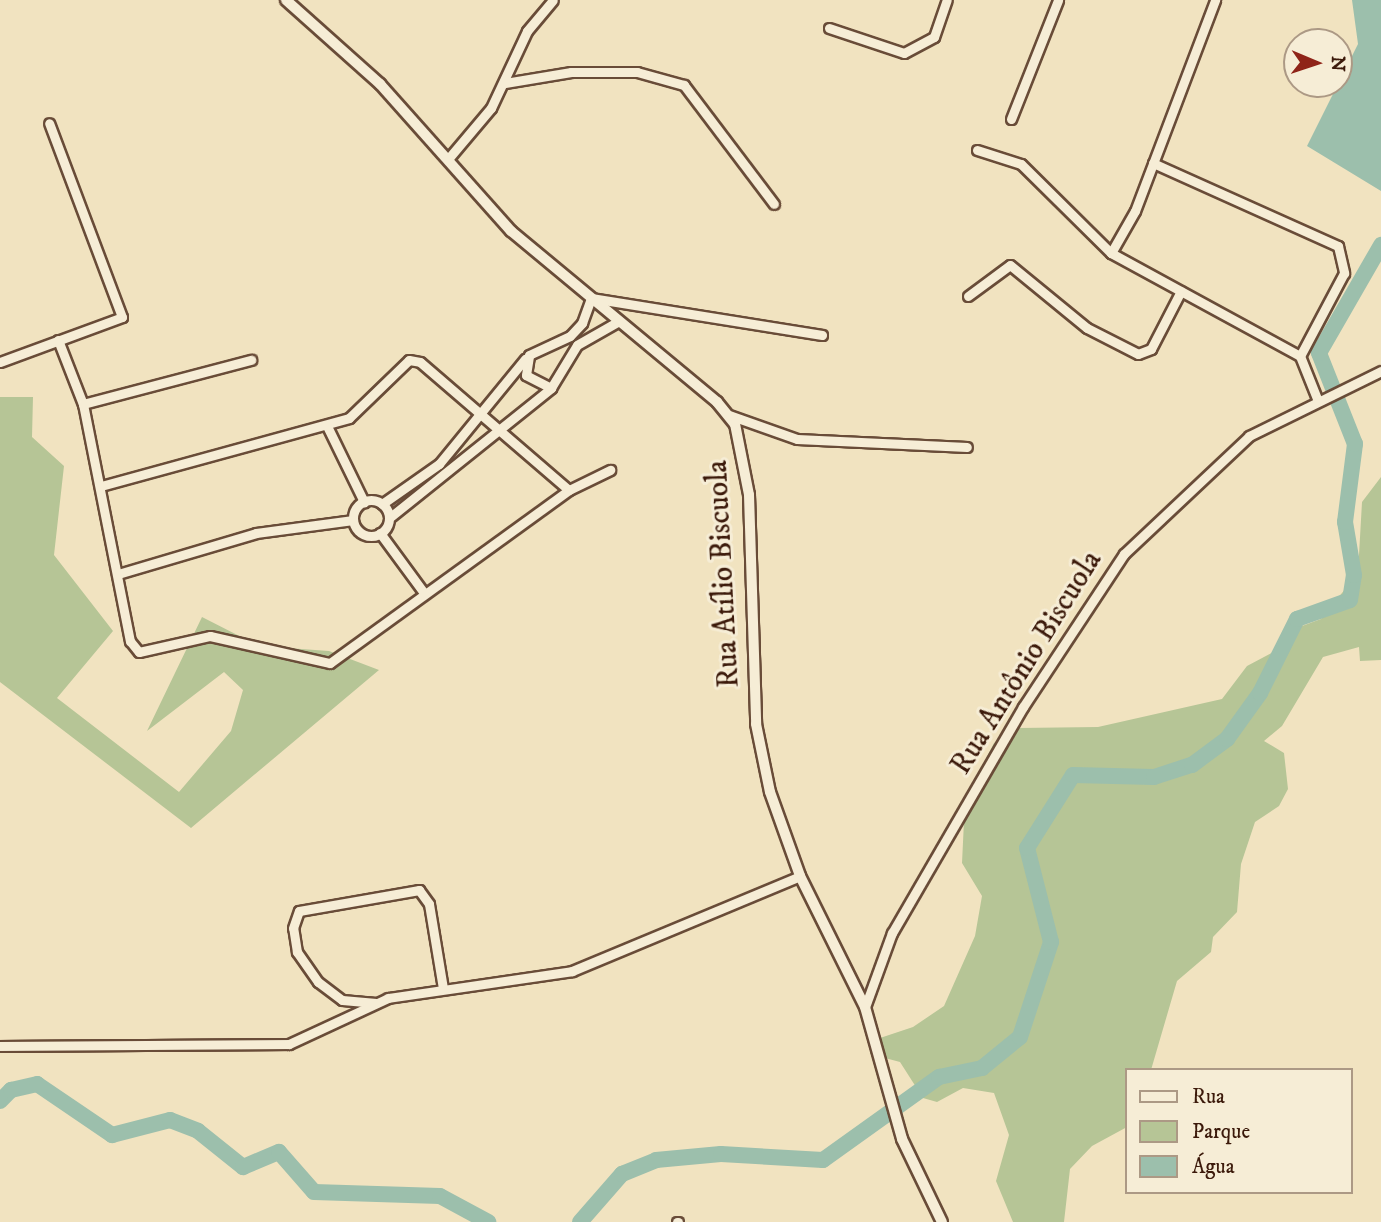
<!DOCTYPE html>
<html>
<head>
<meta charset="utf-8">
<style>
  body { margin:0 }
  #map { position:relative; width:1381px; height:1222px; overflow:hidden; background:#f1e3c0; font-family:"IM FELL DW Pica",serif }
  div>[style] { position:absolute }
  .green>* { inset:0; background:#b6c596 }
  .water>* { inset:0; background:#9cbfac }
  .river>* { height:16px; margin:-8px; padding:0 8px; transform-origin:8px; border-radius:8px; background:#9cbfac }
  .roads { filter:drop-shadow(2px 0 #694c38) drop-shadow(-2px 0 #694c38) drop-shadow(0 2px #694c38) drop-shadow(0 -2px #694c38) }
  .minor>* { height:9px; margin:-4.5px; padding:0 4.5px; transform-origin:4.5px; border-radius:4.5px; background:#f6edd6 }
  .minor>.ring { margin:-4.5px; padding:0; box-sizing:content-box; background:none; border:9px solid #f6edd6; border-radius:50% }
  .tertiary>* { height:10px; margin:-5px; padding:0 5px; transform-origin:5px; border-radius:5px; background:#f6edd6 }
  span { translate:-50% -50%; white-space:nowrap; text-align:center; line-height:1.15; -webkit-text-stroke:6px #f6edd6; paint-order:stroke }
  .street-label { font-size:30px; color:#3c1a0b }
  .legend { position:absolute; left:1125px; top:1068px; width:228px; height:126px; box-sizing:border-box; background:#f6edd6; border:2px solid #ac9985; margin:0; padding:9px 12px; list-style:none; font-size:21px; color:#3c1a0b }
  .legend li { display:flex; align-items:center; gap:14px; height:35px }
  .legend b { width:35px; border:2px solid #ac9985 }
  .north { position:absolute; left:1283px; top:28px; width:70px; height:70px; box-sizing:border-box; background:#f6edd6; border:2px solid #ac9985; border-radius:50%; rotate:92deg; font-size:19px; font-weight:700; line-height:28px; text-align:center; color:#3c1a0b }
  .north::after { content:''; display:block; margin:auto; width:24px; height:32px; background:#8f2418; clip-path:polygon(50% 0,100% 100%,50% 72%,0 100%) }
</style>
</head>
<body>
<div id="map">
  <div class="green">
    <i style="clip-path:polygon(0 397px,33px 397px,32px 437px,64px 466px,54px 555px,113px 631px,57px 698px,179px 792px,231px 731px,243px 690px,224px 672px,147px 731px,202px 617px,259px 646px,329px 651px,379px 670px,191px 828px,0 682px)"></i>
    <i style="clip-path:polygon(1381px 477px,1381px 660px,1360px 661px,1359px 647px,1323px 657px,1282px 726px,1264px 741px,1284px 753px,1288px 789px,1279px 806px,1255px 822px,1241px 864px,1237px 912px,1213px 937px,1211px 952px,1177px 981px,1151px 1070px,1127px 1070px,1127px 1127px,1092px 1146px,1070px 1169px,1064px 1222px,1013px 1222px,996px 1181px,1009px 1135px,994px 1093px,963px 1088px,937px 1102px,923px 1098px,900px 1062px,870px 1054px,874px 1040px,913px 1027px,944px 1006px,975px 936px,982px 896px,962px 863px,965px 800px,994px 743px,1019px 728px,1098px 727px,1222px 699px,1247px 666px,1281px 648px,1294px 629px,1321px 619px,1350px 583px,1359px 555px,1362px 502px)"></i>
  </div>
  <div class="water">
    <i style="clip-path:polygon(1352px 0,1381px 0,1381px 191px,1307px 146px,1358px 44px)"></i>
  </div>
  <div class="river">
    <i style="left:0;top:1101px;width:16px;rotate:-45deg"></i>
    <i style="left:11px;top:1090px;width:27px;rotate:-13deg"></i>
    <i style="left:37px;top:1084px;width:91px;rotate:34.2deg"></i>
    <i style="left:112px;top:1135px;width:60px;rotate:-14.5deg"></i>
    <i style="left:170px;top:1120px;width:30px;rotate:21deg"></i>
    <i style="left:198px;top:1131px;width:58px;rotate:38.7deg"></i>
    <i style="left:243px;top:1167px;width:39px;rotate:-23deg"></i>
    <i style="left:279px;top:1152px;width:53px;rotate:48.8deg"></i>
    <i style="left:314px;top:1192px;width:126px;rotate:1.8deg"></i>
    <i style="left:440px;top:1196px;width:55px;rotate:28.4deg"></i>
    <i style="left:580px;top:1222px;width:64px;rotate:-48.8deg"></i>
    <i style="left:622px;top:1174px;width:37px;rotate:-22deg"></i>
    <i style="left:656px;top:1160px;width:65px;rotate:-5.3deg"></i>
    <i style="left:721px;top:1154px;width:102px;rotate:3.4deg"></i>
    <i style="left:823px;top:1160px;width:143px;rotate:-35.6deg"></i>
    <i style="left:939px;top:1077px;width:44px;rotate:-11.8deg"></i>
    <i style="left:982px;top:1068px;width:49px;rotate:-39.2deg"></i>
    <i style="left:1020px;top:1037px;width:100px;rotate:-71.9deg"></i>
    <i style="left:1051px;top:942px;width:97px;rotate:-104.3deg"></i>
    <i style="left:1027px;top:848px;width:86px;rotate:-57.8deg"></i>
    <i style="left:1073px;top:775px;width:81px;rotate:1.4deg"></i>
    <i style="left:1154px;top:777px;width:40px;rotate:-18deg"></i>
    <i style="left:1192px;top:765px;width:44px;rotate:-36.6deg"></i>
    <i style="left:1227px;top:739px;width:57px;rotate:-54.3deg"></i>
    <i style="left:1260px;top:693px;width:83px;rotate:-63.4deg"></i>
    <i style="left:1297px;top:619px;width:56px;rotate:-19.7deg"></i>
    <i style="left:1350px;top:600px;width:25px;rotate:-81deg"></i>
    <i style="left:1354px;top:575px;width:54px;rotate:-99.6deg"></i>
    <i style="left:1345px;top:522px;width:79px;rotate:-82.7deg"></i>
    <i style="left:1355px;top:444px;width:98px;rotate:-111.6deg"></i>
    <i style="left:1319px;top:353px;width:125px;rotate:-60.1deg"></i>
  </div>
  <div class="roads">
    <div class="minor">
      <i style="left:829px;top:28px;width:79px;rotate:18.4deg"></i>
      <i style="left:904px;top:53px;width:34px;rotate:-28deg"></i>
      <i style="left:934px;top:37px;width:39px;rotate:-71deg"></i>
      <i style="left:505px;top:83px;width:67px;rotate:-9.5deg"></i>
      <i style="left:571px;top:72px;width:66px"></i>
      <i style="left:637px;top:72px;width:49px;rotate:15.5deg"></i>
      <i style="left:684px;top:85px;width:149px;rotate:52.9deg"></i>
      <i style="left:1011px;top:119px;width:128px;rotate:-68.4deg"></i>
      <i style="left:977px;top:150px;width:46px;rotate:17.7deg"></i>
      <i style="left:1021px;top:164px;width:127px;rotate:44.7deg"></i>
      <i style="left:1111px;top:253px;width:215px;rotate:28.6deg"></i>
      <i style="left:1300px;top:356px;width:48px;rotate:68.2deg"></i>
      <i style="left:448px;top:159px;width:67px;rotate:-49.9deg"></i>
      <i style="left:491px;top:108px;width:85px;rotate:-64.9deg"></i>
      <i style="left:527px;top:31px;width:40px;rotate:-50deg"></i>
      <i style="left:1153px;top:163px;width:203px;rotate:24.2deg"></i>
      <i style="left:1338px;top:246px;width:28px;rotate:77deg"></i>
      <i style="left:1344px;top:273px;width:94px;rotate:117.9deg"></i>
      <i style="left:1111px;top:253px;width:48px;rotate:-60.3deg"></i>
      <i style="left:1135px;top:211px;width:226px;rotate:-69.2deg"></i>
      <i style="left:968px;top:296px;width:52px;rotate:-36.4deg"></i>
      <i style="left:1010px;top:265px;width:99px;rotate:39.3deg"></i>
      <i style="left:1087px;top:328px;width:57px;rotate:27deg"></i>
      <i style="left:1138px;top:354px;width:14px;rotate:-21deg"></i>
      <i style="left:1151px;top:349px;width:65px;rotate:-62.7deg"></i>
      <i style="left:619px;top:321px;width:48px;rotate:150.3deg"></i>
      <i style="left:577px;top:345px;width:50px;rotate:121.2deg"></i>
      <i style="left:551px;top:388px;width:28px;rotate:-153deg"></i>
      <i style="left:526px;top:375px;width:20px;rotate:-81deg"></i>
      <i style="left:529px;top:355px;width:45px;rotate:-24.9deg"></i>
      <i style="left:570px;top:336px;width:18px;rotate:-47deg"></i>
      <i style="left:582px;top:323px;width:27px;rotate:-70deg"></i>
      <i style="left:591px;top:298px;width:234px;rotate:9.1deg"></i>
      <i style="left:58px;top:340px;width:69px;rotate:68.7deg"></i>
      <i style="left:83px;top:404px;width:242px;rotate:78.8deg"></i>
      <i style="left:130px;top:641px;width:14px;rotate:51deg"></i>
      <i style="left:139px;top:652px;width:73px;rotate:-12.7deg"></i>
      <i style="left:210px;top:636px;width:123px;rotate:12.7deg"></i>
      <i style="left:330px;top:663px;width:295px;rotate:-35.9deg"></i>
      <i style="left:0;top:362px;width:130px;rotate:-20.2deg"></i>
      <i style="left:122px;top:317px;width:207px;rotate:-110.6deg"></i>
      <i style="left:83px;top:404px;width:174px;rotate:-14.7deg"></i>
      <i style="left:729px;top:415px;width:72px;rotate:19.4deg"></i>
      <i style="left:797px;top:439px;width:170px;rotate:2.7deg"></i>
      <i style="left:327px;top:426px;width:85px;rotate:64deg"></i>
      <i style="left:101px;top:486px;width:257px;rotate:-15.3deg"></i>
      <i style="left:349px;top:418px;width:83px;rotate:-44deg"></i>
      <i style="left:409px;top:360px;width:11px;rotate:10deg"></i>
      <i style="left:420px;top:362px;width:196px;rotate:40.7deg"></i>
      <i style="left:569px;top:490px;width:46px;rotate:-26deg"></i>
      <i class="ring" style="left:353px;top:500px;width:27px;height:27px"></i>
      <i style="left:382px;top:504px;width:70px;rotate:-35.1deg"></i>
      <i style="left:439px;top:464px;width:136px;rotate:-50.7deg"></i>
      <i style="left:389px;top:518px;width:208px;rotate:-38.7deg"></i>
      <i style="left:380px;top:533px;width:74px;rotate:53.7deg"></i>
      <i style="left:118px;top:574px;width:144px;rotate:-16.5deg"></i>
      <i style="left:256px;top:533px;width:98px;rotate:-7.6deg"></i>
      <i style="left:376px;top:1003px;width:34px;rotate:-175deg"></i>
      <i style="left:342px;top:1000px;width:30px;rotate:-143deg"></i>
      <i style="left:318px;top:982px;width:37px;rotate:-125deg"></i>
      <i style="left:297px;top:952px;width:24px;rotate:-99deg"></i>
      <i style="left:293px;top:928px;width:18px;rotate:-71deg"></i>
      <i style="left:299px;top:911px;width:122px;rotate:-9.9deg"></i>
      <i style="left:419px;top:890px;width:17px;rotate:54deg"></i>
      <i style="left:429px;top:904px;width:86px;rotate:80.6deg"></i>
      <i style="left:865px;top:1007px;width:79px;rotate:-70deg"></i>
      <i style="left:892px;top:933px;width:261px;rotate:-59.9deg"></i>
      <i style="left:1023px;top:707px;width:183px;rotate:-56.6deg"></i>
      <i style="left:1124px;top:554px;width:172px;rotate:-43.3deg"></i>
      <i style="left:1249px;top:436px;width:147px;rotate:-26.2deg"></i>
      <i style="left:0;top:1046px;width:289px;rotate:-0.4deg"></i>
      <i style="left:289px;top:1044px;width:109px;rotate:-24.9deg"></i>
      <i style="left:388px;top:998px;width:186px;rotate:-8.3deg"></i>
      <i style="left:572px;top:971px;width:247px;rotate:-22.6deg"></i>
      <i style="left:677px;top:1222px;width:1px"></i>
    </div>
    <div class="tertiary">
      <i style="left:286px;top:0;width:126px;rotate:41.8deg"></i>
      <i style="left:380px;top:84px;width:197px;rotate:48.3deg"></i>
      <i style="left:511px;top:231px;width:268px;rotate:39.7deg"></i>
      <i style="left:717px;top:402px;width:28px;rotate:51deg"></i>
      <i style="left:735px;top:424px;width:72px;rotate:78.8deg"></i>
      <i style="left:749px;top:495px;width:229px;rotate:88.2deg"></i>
      <i style="left:756px;top:724px;width:69px;rotate:78.4deg"></i>
      <i style="left:770px;top:792px;width:89px;rotate:70.3deg"></i>
      <i style="left:800px;top:876px;width:146px;rotate:63.6deg"></i>
      <i style="left:865px;top:1007px;width:137px;rotate:74.3deg"></i>
      <i style="left:902px;top:1139px;width:92px;rotate:64.3deg"></i>
    </div>
  </div>
  <div class="street-label">
    <span style="left:724px;top:574px;rotate:-93deg">Rua Atílio Biscuola</span>
    <span style="left:1027px;top:663px;rotate:-58deg">Rua Antônio Biscuola</span>
  </div>
  <ul class="legend">
  <li><b style="height:9px;background:#f6edd6"></b>Rua</li>
  <li><b style="height:19px;background:#b6c596"></b>Parque</li>
  <li><b style="height:19px;background:#9cbfac"></b>Água</li>
  </ul>
  <div class="north">N</div>
</div>
</body>
</html>
